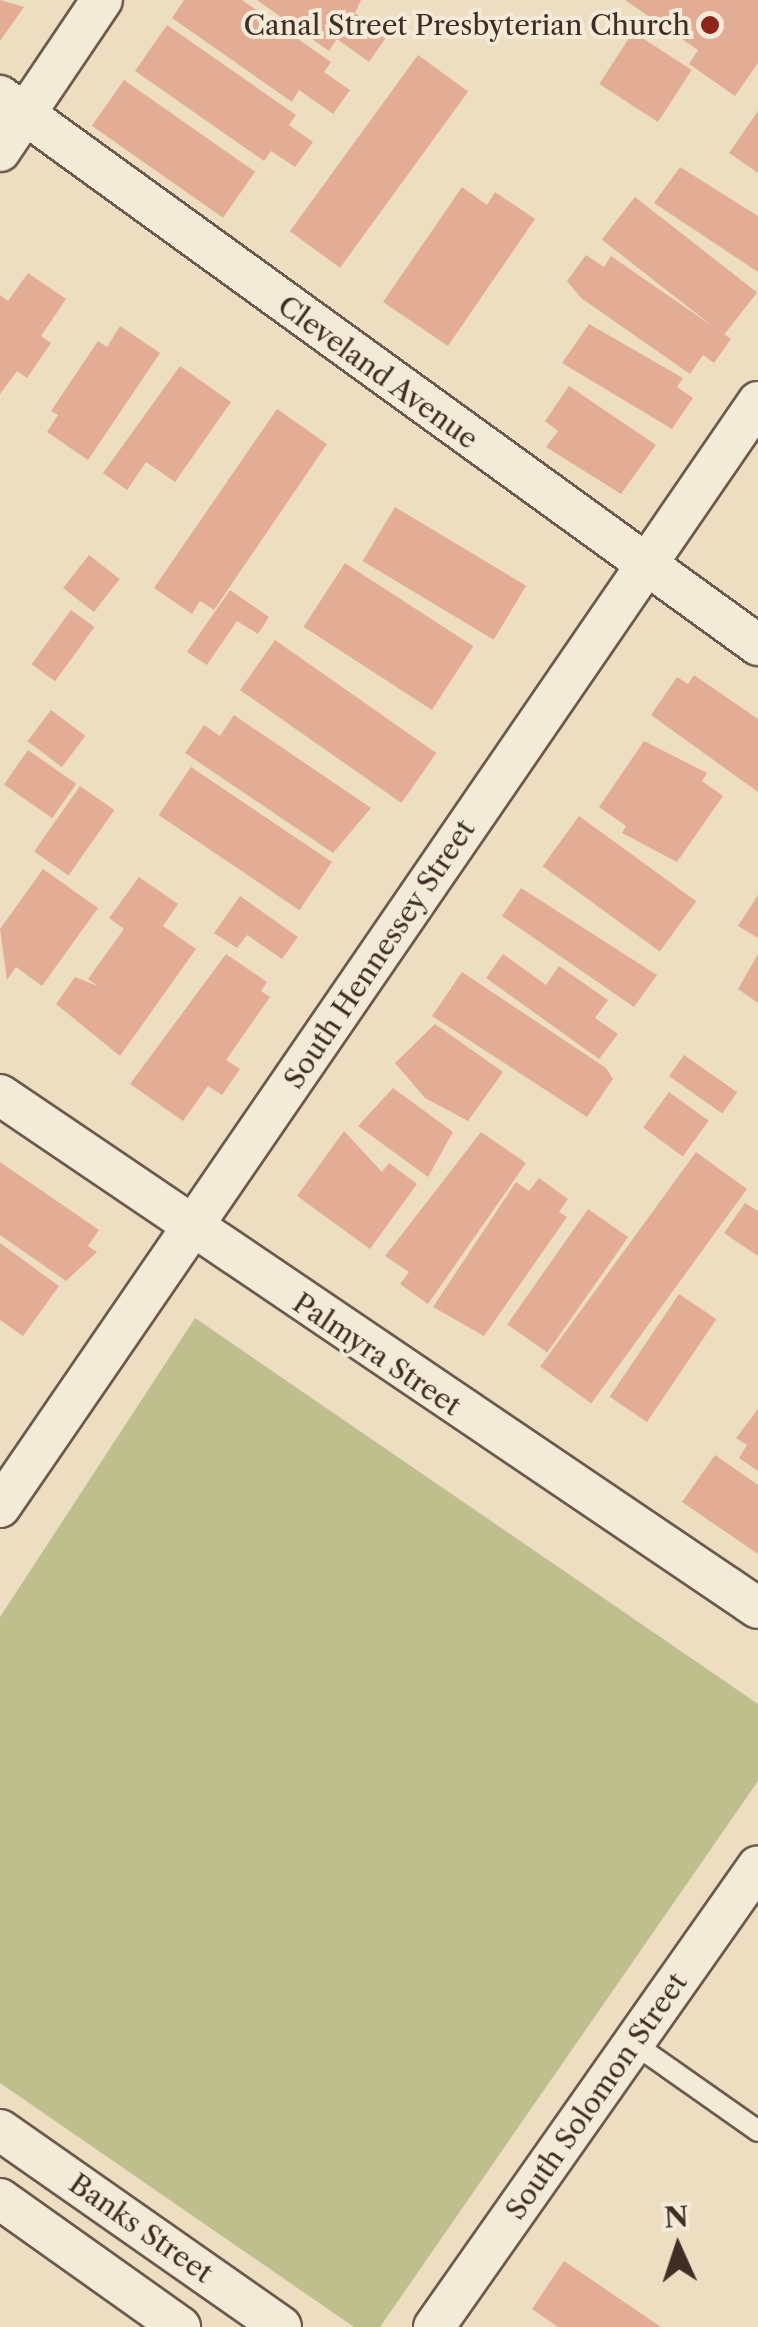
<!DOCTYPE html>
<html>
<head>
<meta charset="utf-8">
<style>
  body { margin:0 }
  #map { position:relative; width:758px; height:2327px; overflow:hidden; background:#eddec2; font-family:"Libre Caslon Text",serif }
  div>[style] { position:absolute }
  .green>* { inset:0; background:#bfbf8e }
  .building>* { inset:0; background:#e3ad95; transform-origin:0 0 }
  .roads { filter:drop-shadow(2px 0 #6b5a4d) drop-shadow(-2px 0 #6b5a4d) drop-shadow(0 2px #6b5a4d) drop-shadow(0 -2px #6b5a4d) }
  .service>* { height:20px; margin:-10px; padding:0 10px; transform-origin:10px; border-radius:10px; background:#f3ead7 }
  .minor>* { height:40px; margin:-20px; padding:0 20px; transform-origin:20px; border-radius:20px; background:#f3ead7 }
  .dots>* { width:28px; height:28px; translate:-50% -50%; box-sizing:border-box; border:5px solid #f3ead7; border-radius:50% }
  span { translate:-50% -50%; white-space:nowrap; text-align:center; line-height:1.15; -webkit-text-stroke:8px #f3ead7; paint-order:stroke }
  .poi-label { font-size:28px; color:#402e26 }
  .right { translate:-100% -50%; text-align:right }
  .street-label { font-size:28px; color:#402e26 }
  .north { position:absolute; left:628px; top:2197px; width:100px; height:100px; -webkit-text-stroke:8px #f3ead7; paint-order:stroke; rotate:357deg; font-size:28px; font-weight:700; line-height:40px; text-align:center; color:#402e26 }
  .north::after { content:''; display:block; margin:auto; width:35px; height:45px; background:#402e26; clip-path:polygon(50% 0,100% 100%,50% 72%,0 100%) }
</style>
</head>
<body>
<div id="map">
  <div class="green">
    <i style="clip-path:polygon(195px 1318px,758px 1704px,758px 1781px,380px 2327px,354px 2327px,0 2083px,0 1617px)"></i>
  </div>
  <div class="building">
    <i style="clip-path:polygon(0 0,24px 7px,0 41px)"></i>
    <i style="clip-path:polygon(184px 0,242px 0,331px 62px,324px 72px,350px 90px,333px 114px,299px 90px,292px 102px,172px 18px)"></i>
    <i style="clip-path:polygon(257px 0,361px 0,355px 13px,387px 36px,369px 62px,337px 39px,329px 51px)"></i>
    <i style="clip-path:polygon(625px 0,758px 0,758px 63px,735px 96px,689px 64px,698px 50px)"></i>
    <i style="clip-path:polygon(167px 25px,296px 115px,289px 125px,313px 142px,295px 167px,271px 151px,264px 161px,135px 71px)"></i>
    <i style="left:633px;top:32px;width:70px;height:62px;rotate:33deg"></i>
    <i style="left:418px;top:55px;width:62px;height:218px;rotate:36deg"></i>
    <i style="left:124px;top:80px;width:160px;height:56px;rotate:35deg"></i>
    <i style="clip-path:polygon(758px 111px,758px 173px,729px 153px)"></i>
    <i style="clip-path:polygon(680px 167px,758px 216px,758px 272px,654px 203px)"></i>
    <i style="clip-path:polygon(462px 187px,487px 205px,495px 192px,535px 219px,448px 346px,383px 302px)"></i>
    <i style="left:635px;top:197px;width:155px;height:54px;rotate:38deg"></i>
    <i style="clip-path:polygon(586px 255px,604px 267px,611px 256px,731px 339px,714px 363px,703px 355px,690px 374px,581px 298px,567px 281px)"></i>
    <i style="clip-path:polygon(28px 273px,66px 299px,41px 336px,51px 343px,27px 378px,17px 371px,0 394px,0 295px,8px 301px)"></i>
    <i style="clip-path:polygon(589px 324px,683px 378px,677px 387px,693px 398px,672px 429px,562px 363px)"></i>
    <i style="clip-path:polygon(120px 326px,160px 353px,88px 460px,47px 432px,58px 415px,51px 411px,98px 341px,107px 347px)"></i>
    <i style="clip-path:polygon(180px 366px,231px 402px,175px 482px,146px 462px,127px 490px,103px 473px)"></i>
    <i style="clip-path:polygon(569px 386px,656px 445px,621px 494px,546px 447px,558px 431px,545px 421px)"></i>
    <i style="clip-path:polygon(277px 409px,327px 444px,214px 610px,200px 601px,192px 614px,154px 588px)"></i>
    <i style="left:395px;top:507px;width:153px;height:63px;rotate:31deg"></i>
    <i style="left:89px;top:555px;width:39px;height:42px;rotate:38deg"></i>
    <i style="left:345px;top:563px;width:153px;height:76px;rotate:33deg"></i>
    <i style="clip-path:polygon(230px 590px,269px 617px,258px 634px,237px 621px,207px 665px,187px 652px)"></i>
    <i style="left:71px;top:610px;width:29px;height:67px;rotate:36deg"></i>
    <i style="left:275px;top:640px;width:197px;height:61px;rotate:35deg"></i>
    <i style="clip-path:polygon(694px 675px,758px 719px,758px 792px,651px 715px,677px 677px,688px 684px)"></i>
    <i style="left:51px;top:710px;width:43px;height:39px;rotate:37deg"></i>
    <i style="clip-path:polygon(234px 715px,371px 808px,333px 853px,185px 753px,204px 725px,220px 736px)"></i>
    <i style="clip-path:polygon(644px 741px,707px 773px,702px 781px,723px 796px,677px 862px,622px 833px,626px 826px,599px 807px)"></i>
    <i style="left:28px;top:750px;width:59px;height:42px;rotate:35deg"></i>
    <i style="left:191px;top:767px;width:170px;height:58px;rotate:34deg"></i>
    <i style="left:80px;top:786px;width:42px;height:80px;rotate:35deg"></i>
    <i style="left:579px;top:816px;width:145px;height:62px;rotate:36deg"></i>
    <i style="clip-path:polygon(43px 869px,98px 908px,42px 986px,16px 967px,7px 980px,0 929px)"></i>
    <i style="clip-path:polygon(139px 877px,178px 904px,163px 926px,196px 949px,120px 1056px,56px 1004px,75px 977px,98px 986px,88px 979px,124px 929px,109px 918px)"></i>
    <i style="clip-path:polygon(521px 888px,657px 975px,634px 1007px,502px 916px)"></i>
    <i style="clip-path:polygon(758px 895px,758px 938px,738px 926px)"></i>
    <i style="clip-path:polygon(240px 896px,298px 937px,282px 959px,247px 935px,237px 948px,214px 933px)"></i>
    <i style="clip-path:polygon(226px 954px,267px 982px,261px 991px,270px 997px,226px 1060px,240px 1069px,222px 1095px,208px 1086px,183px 1121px,130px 1084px)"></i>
    <i style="clip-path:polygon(503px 954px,546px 985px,559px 966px,608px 1000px,595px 1018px,618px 1034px,599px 1059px,486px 978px)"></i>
    <i style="clip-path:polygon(758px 954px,758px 1003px,738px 989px)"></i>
    <i style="clip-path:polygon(462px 972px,606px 1068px,613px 1079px,587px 1117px,432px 1016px)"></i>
    <i style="clip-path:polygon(435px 1024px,503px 1072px,468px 1121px,425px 1098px,395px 1063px)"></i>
    <i style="left:684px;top:1055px;width:65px;height:26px;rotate:35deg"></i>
    <i style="clip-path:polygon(393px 1088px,453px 1132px,428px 1177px,358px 1126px)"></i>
    <i style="left:669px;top:1092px;width:49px;height:44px;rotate:36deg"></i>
    <i style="clip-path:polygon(344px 1131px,382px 1172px,389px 1163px,417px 1184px,370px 1249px,297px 1196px)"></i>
    <i style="clip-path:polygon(481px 1132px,526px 1163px,428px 1304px,400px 1284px,409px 1272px,385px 1256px)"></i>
    <i style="left:696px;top:1152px;width:63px;height:265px;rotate:36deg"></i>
    <i style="clip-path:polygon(0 1162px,99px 1230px,88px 1246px,97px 1252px,66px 1281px,0 1235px)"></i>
    <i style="clip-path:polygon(539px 1178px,568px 1199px,559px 1212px,567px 1217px,484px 1336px,433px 1307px,516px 1182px,529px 1191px)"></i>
    <i style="clip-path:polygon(745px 1203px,758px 1211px,758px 1256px,724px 1233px)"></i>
    <i style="left:588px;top:1209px;width:49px;height:141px;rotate:35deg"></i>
    <i style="clip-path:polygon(0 1243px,59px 1286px,23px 1336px,0 1320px)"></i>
    <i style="left:679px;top:1294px;width:45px;height:124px;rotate:34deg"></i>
    <i style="clip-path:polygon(758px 1409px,758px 1471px,739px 1458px,747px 1445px,736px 1438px)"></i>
    <i style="clip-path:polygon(715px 1455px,758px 1485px,758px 1554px,682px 1502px)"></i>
    <i style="clip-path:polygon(564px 2261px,661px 2327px,558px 2327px,532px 2309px)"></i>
  </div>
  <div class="roads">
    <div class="service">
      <i style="left:633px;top:2043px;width:153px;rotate:35.1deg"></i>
    </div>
    <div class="minor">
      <i style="left:0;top:96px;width:936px;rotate:35.91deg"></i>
      <i style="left:0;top:151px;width:182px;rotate:-56deg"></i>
      <i style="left:0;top:1095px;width:915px;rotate:34.09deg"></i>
      <i style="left:0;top:1507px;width:1340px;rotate:-55.55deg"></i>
      <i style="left:0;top:2130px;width:343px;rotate:35deg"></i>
      <i style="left:0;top:2199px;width:221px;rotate:35.4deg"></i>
      <i style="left:434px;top:2327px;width:563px;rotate:-54.9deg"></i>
    </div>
  </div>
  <div class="dots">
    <i style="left:710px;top:25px;background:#8f2418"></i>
  </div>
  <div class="poi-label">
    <span class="right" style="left:690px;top:25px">Canal Street Presbyterian Church</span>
  </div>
  <div class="street-label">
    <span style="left:378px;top:372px;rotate:36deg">Cleveland Avenue</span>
    <span style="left:379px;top:954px;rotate:-56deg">South Hennessey Street</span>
    <span style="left:377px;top:1354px;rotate:34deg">Palmyra Street</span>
    <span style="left:596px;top:2096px;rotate:-55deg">South Solomon Street</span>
    <span style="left:141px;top:2228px;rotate:35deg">Banks Street</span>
  </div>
  <div class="north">N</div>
</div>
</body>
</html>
